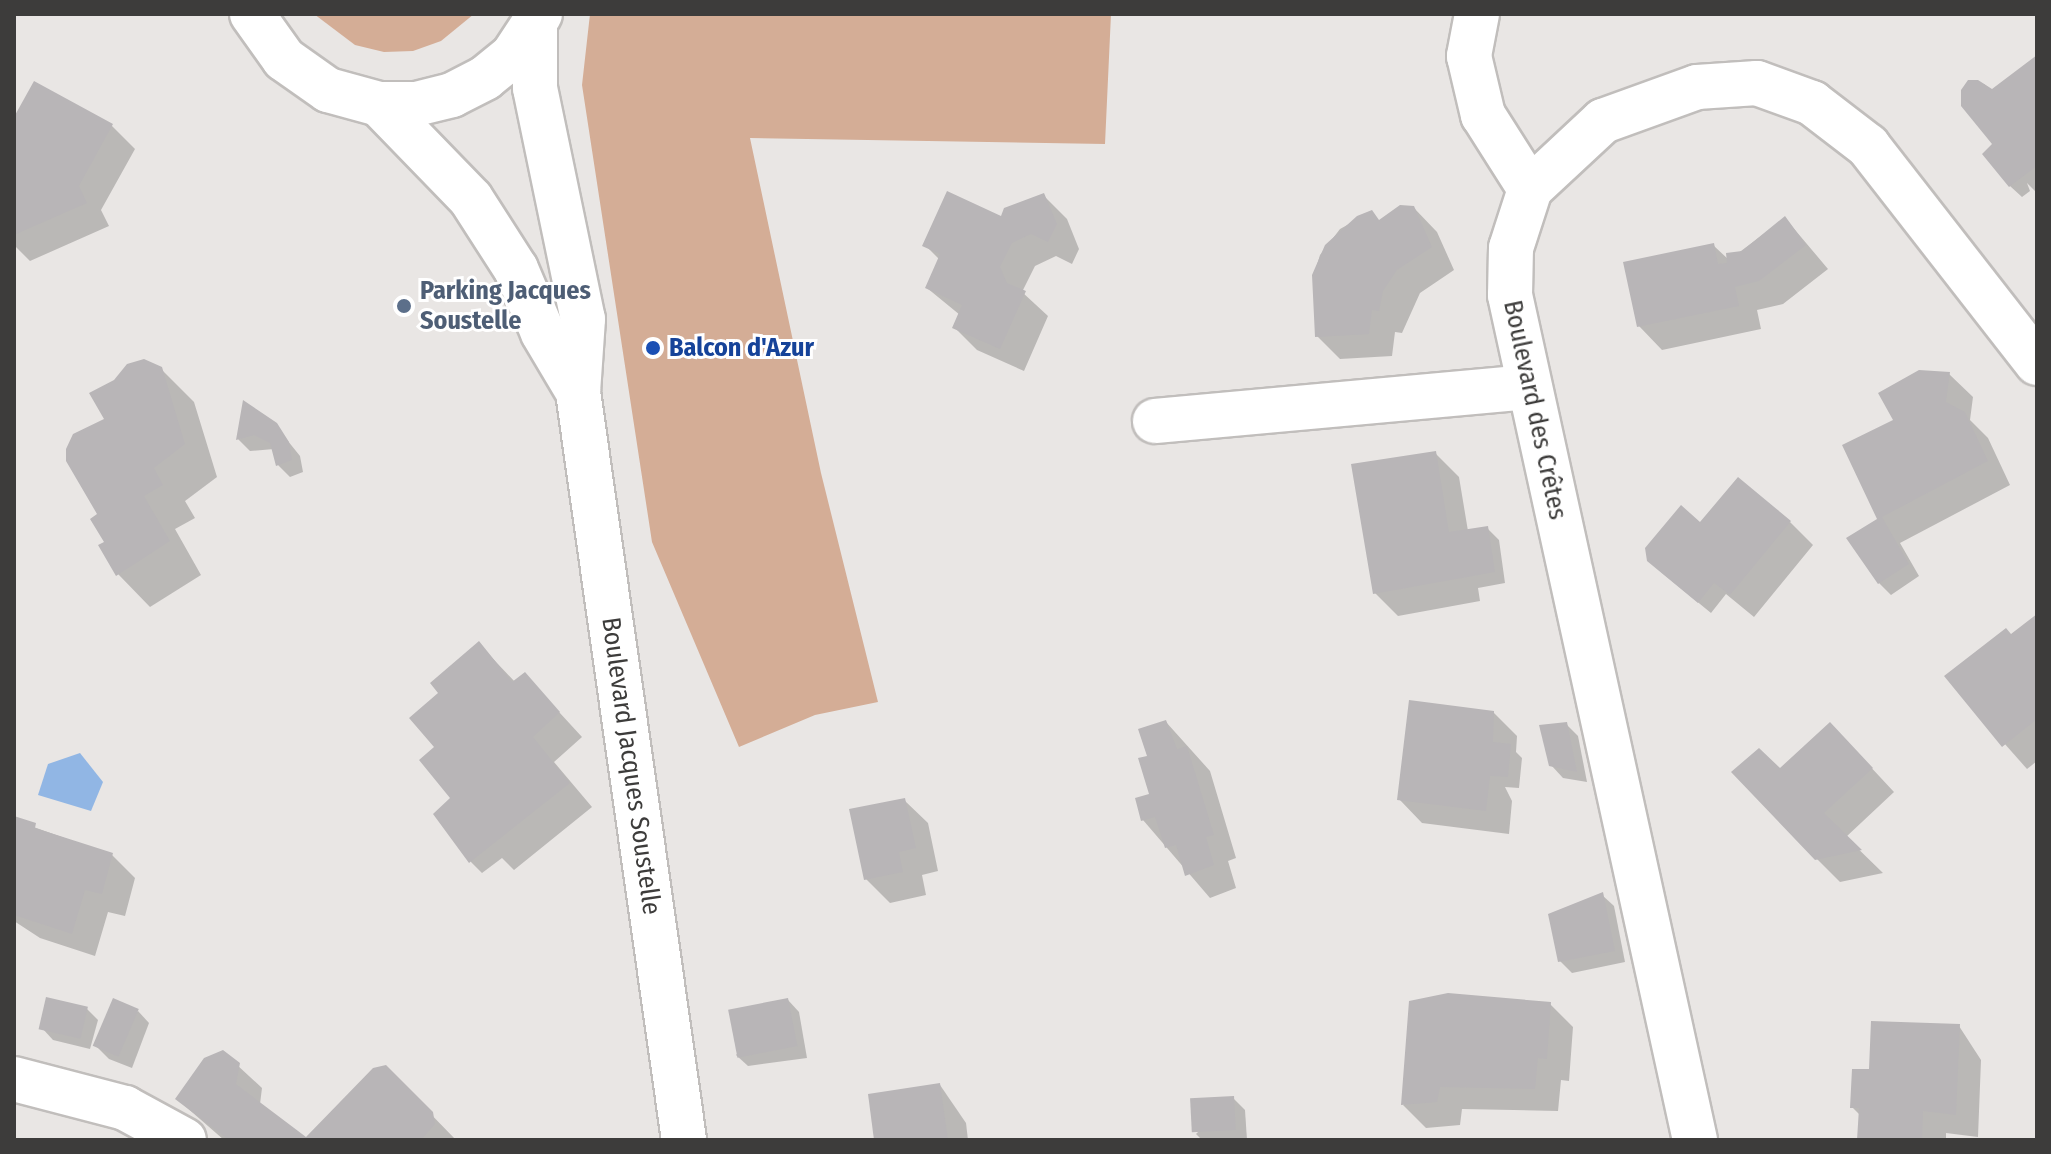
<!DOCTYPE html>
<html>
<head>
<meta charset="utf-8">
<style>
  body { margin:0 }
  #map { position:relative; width:2051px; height:1154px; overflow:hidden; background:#e9e6e4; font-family:"Fira Sans Condensed",sans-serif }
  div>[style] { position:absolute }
  .green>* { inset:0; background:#d4ad96 }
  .water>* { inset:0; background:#91b6e4 }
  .shadow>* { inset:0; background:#0003 }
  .building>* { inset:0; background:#b8b5b7; transform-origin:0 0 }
  .roads { filter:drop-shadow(2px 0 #c1bebc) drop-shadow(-2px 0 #c1bebc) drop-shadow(0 2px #c1bebc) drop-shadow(0 -2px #c1bebc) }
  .street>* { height:44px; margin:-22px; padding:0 22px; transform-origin:22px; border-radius:22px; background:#fff }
  .secondary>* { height:44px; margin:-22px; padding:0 22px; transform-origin:22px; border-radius:22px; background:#fff }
  .primary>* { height:44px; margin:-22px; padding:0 22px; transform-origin:22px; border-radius:22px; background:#fff }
  .dots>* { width:22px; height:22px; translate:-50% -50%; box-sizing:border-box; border:4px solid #fff; border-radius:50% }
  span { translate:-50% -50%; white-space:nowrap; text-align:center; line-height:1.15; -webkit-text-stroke:6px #fff; paint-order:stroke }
  .service-label { font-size:26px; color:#4e5e75; font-weight:700 }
  .left { translate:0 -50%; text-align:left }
  .transit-label { font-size:26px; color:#164399; font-weight:700 }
  .street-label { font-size:26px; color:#3d3c3b }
  .frame { position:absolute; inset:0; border:16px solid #3d3c3b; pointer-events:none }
</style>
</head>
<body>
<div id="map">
  <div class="green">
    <i style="clip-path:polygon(314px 14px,474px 14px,441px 41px,413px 51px,384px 52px,355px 45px)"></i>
    <i style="clip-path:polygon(590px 14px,1111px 14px,1105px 144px,750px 138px,821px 473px,878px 702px,815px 715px,739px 747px,652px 542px,582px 85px)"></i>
  </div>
  <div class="water">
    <i style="clip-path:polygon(80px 753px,103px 782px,91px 811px,38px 795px,48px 764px)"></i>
  </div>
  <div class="shadow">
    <i style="clip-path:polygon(2037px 58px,2037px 193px,2027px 183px,2030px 191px,2022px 197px,2010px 186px,1969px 82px,1984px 84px,1992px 91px)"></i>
    <i style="clip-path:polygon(14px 120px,112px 126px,135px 149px,101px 210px,109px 226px,30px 261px,14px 245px)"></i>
    <i style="clip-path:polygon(1043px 195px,1067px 219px,1079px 249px,1072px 264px,1056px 256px,1035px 266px,1022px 292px,1048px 316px,1024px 371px,977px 350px,954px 327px,960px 315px,927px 288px,940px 260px,925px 245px,1002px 219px)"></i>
    <i style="clip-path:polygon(1414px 208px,1437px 232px,1454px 270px,1420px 293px,1402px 333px,1395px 332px,1392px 356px,1340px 359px,1317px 336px,1314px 275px,1320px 255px,1340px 229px,1367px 214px,1379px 222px)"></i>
    <i style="clip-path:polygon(1785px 218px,1828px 269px,1783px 304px,1757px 310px,1761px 329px,1662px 350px,1639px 326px,1713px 245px,1729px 260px)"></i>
    <i style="clip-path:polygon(161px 369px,194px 402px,217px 477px,185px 501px,195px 518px,175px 529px,201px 575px,150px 607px,118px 574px,100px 515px,106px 420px)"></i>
    <i style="clip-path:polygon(1949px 374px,1973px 397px,1970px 420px,1988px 438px,2010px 485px,1900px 543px,1919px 576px,1891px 595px,1879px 583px,1881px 520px,1896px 420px)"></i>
    <i style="clip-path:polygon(275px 425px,300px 456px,303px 472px,290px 477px,278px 465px,274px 449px,250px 451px,238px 439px)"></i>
    <i style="clip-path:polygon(1435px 453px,1459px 477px,1468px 531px,1487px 528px,1499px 540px,1505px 583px,1478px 588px,1480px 601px,1398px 616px,1375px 593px)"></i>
    <i style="clip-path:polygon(1790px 522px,1813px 545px,1754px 617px,1726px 594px,1711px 613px,1661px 572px)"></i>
    <i style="clip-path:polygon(2037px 616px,2037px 761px,2027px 769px,1958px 691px)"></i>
    <i style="clip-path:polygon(479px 644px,515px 682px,525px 675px,582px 737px,554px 762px,592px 807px,514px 870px,502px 858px,482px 873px,471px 862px,437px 747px,441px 693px)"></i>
    <i style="clip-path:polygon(1493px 712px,1517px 736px,1516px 752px,1522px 758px,1519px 788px,1505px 787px,1512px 801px,1509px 834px,1422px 823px,1399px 799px)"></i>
    <i style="clip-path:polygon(1166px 722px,1210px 771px,1236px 858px,1228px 861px,1236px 888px,1210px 898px,1143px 820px,1152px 795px,1149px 758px)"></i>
    <i style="clip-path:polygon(1566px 724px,1578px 736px,1587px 782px,1563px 778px,1551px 765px)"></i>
    <i style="clip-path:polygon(1853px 748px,1894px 792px,1846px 837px,1883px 873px,1840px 882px,1816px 858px,1780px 771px)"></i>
    <i style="clip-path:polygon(904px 800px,928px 823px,938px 871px,922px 875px,926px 895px,890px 903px,866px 879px)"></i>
    <i style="clip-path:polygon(14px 820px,112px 855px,135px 878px,125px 916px,108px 912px,95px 956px,40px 938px,14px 921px)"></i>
    <i style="clip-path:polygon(1602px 895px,1614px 906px,1625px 962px,1572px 973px,1560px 961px)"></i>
    <i style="clip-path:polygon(788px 1000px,799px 1012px,807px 1058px,748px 1066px,736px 1055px)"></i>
    <i style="clip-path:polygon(1550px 1004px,1573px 1027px,1569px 1081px,1561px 1080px,1558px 1111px,1462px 1109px,1460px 1125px,1426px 1128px,1403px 1105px)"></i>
    <i style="clip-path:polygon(87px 1009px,98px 1020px,90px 1049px,53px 1040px,42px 1028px)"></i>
    <i style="clip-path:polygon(138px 1011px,149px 1023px,132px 1068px,109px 1059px,97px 1047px)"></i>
    <i style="clip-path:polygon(1959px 1026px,1981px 1060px,1978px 1137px,1946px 1133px,1946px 1140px,1859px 1140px,1861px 1116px,1852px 1107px,1871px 1071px)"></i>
    <i style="clip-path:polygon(223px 1052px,262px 1088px,260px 1104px,306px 1139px,385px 1067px,456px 1140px,224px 1140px,177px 1099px)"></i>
    <i style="clip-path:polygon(940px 1085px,966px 1123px,968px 1140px,876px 1140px)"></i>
    <i style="clip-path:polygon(1233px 1098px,1245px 1110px,1247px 1140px,1202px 1140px,1196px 1134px)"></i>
  </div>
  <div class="building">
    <i style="clip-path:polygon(2037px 55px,2037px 166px,2009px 187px,1982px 154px,1992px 144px,1961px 106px,1961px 90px,1968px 80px,1978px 80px,1992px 89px)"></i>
    <i style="clip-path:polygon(34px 81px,113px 124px,79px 186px,87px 203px,14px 235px,14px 117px)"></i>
    <i style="clip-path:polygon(947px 191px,1001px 216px,1004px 208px,1044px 193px,1057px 224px,1048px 242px,1031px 234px,1012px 243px,1000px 267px,1007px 283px,1026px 291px,1000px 349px,952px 328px,962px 305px,925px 288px,940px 254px,922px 246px)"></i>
    <i style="clip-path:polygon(1400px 205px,1414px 206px,1432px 247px,1397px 270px,1383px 291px,1379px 311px,1372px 310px,1369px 334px,1315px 337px,1312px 275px,1325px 245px,1357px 216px,1372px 210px,1379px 220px)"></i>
    <i style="clip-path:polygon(1785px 216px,1806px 245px,1759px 281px,1735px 287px,1739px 306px,1637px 327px,1623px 262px,1714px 243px,1718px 264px,1727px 263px,1726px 253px,1742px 251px)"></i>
    <i style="clip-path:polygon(144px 359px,162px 367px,185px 444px,154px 468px,163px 485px,144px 496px,170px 541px,116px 576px,98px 545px,104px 542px,90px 519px,97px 514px,66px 461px,66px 449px,73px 434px,104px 419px,89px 393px,114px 380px,127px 364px)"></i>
    <i style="clip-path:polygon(1919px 370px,1950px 372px,1946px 402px,1965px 412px,1988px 461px,1882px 517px,1909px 564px,1878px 584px,1846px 538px,1877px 519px,1842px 445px,1893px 420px,1878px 393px)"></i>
    <i style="clip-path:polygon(243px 400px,277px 423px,289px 442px,292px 460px,276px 466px,270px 443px,254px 435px,236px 440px)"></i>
    <i style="clip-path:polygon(1436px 451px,1449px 532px,1488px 526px,1495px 572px,1373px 594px,1351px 464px)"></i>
    <i style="clip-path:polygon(1738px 477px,1791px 521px,1730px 595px,1714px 583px,1698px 603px,1647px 561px,1645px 548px,1681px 505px,1700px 522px)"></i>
    <i style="clip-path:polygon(2037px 614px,2037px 719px,2002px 747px,1944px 676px,2006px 628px,2011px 634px)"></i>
    <i style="clip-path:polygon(479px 641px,512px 682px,525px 672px,560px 712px,533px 737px,570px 783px,469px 863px,433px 814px,450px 798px,419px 760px,434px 747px,409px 718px,438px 693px,430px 683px)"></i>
    <i style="clip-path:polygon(1409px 700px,1494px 711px,1493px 742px,1511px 744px,1508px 777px,1490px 776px,1486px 811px,1397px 800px)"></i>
    <i style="clip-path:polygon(1166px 720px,1177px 749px,1187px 746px,1214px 835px,1206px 837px,1214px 865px,1185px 876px,1176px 845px,1165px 848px,1155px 817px,1141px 821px,1135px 798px,1149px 794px,1138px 758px,1147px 756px,1138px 729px)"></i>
    <i style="clip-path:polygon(1567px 722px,1577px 772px,1549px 766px,1539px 725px)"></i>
    <i style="clip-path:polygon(1830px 722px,1873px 768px,1824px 813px,1862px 850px,1815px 860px,1731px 772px,1759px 748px,1780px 768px)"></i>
    <i style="clip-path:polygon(905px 798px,916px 848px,899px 852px,903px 872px,864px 880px,849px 809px)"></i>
    <i style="clip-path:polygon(14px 816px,36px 823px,35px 828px,113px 853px,102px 894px,85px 890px,72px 934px,14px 915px)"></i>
    <i style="clip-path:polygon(1603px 892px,1615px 951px,1558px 962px,1548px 914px)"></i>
    <i style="clip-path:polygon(1448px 993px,1551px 1002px,1547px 1059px,1538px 1058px,1535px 1089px,1440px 1087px,1437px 1102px,1401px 1105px,1409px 1001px)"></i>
    <i style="left:46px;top:997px;width:43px;height:33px;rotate:13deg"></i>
    <i style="left:113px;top:998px;width:28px;height:52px;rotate:23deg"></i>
    <i style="left:788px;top:998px;width:49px;height:61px;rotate:79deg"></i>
    <i style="clip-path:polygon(1871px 1021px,1960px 1024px,1956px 1115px,1923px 1111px,1922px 1140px,1857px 1140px,1859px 1108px,1850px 1108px,1852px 1069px,1869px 1069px)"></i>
    <i style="clip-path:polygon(223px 1050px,240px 1063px,236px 1084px,306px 1137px,373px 1068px,386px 1065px,433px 1112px,435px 1124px,421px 1140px,229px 1140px,175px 1099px,204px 1058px)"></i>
    <i style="clip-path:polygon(940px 1083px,948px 1140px,874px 1140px,868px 1094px)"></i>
    <i style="left:1234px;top:1096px;width:34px;height:44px;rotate:87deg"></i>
  </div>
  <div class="roads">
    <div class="street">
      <i style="left:1477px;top:14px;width:43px;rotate:100.8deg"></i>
      <i style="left:1469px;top:56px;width:61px;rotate:76.7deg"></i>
      <i style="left:1483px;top:115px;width:88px;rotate:57.6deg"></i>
      <i style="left:1155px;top:421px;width:375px;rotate:-5.2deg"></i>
      <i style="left:14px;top:1079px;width:115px;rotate:14.6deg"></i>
      <i style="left:125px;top:1108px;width:67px;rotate:28.5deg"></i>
      <i style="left:1695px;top:1140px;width:865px;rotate:-102.35deg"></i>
      <i style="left:1510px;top:295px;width:47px;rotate:-88.8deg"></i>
      <i style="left:1511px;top:248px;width:62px;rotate:-72.1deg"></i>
      <i style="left:1530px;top:189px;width:100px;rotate:-43deg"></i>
      <i style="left:1603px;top:121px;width:100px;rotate:-19.9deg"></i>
      <i style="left:1697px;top:87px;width:60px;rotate:-3.8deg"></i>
      <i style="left:1757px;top:83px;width:59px;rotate:20deg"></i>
      <i style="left:1812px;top:103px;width:71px;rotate:37.5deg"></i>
      <i style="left:1868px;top:146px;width:275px;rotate:52.1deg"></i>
    </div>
    <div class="secondary">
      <i style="left:535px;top:26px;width:62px;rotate:90deg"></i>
      <i style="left:535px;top:88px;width:236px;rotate:78.3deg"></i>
      <i style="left:583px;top:319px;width:73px;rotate:93.9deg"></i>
      <i style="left:578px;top:392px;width:755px;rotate:81.93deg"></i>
      <i style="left:379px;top:104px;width:132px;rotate:45.9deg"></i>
      <i style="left:471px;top:199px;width:83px;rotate:57.3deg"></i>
      <i style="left:516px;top:269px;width:69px;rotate:67.1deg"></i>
      <i style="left:543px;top:333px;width:69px;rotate:59.3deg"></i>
    </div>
    <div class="primary">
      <i style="left:252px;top:14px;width:55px;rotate:54.6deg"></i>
      <i style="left:284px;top:59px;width:54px;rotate:35.2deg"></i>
      <i style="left:328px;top:90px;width:53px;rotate:15.4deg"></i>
      <i style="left:379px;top:104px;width:37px"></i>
      <i style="left:416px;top:104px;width:37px;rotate:-14deg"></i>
      <i style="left:452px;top:95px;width:37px;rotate:-27deg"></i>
      <i style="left:485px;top:78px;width:36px;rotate:-39deg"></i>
      <i style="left:513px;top:55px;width:49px;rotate:-56.6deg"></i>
    </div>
  </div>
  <div class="dots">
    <i style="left:404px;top:306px;background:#5c6f8a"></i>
    <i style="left:653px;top:348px;background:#1a4fb4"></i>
  </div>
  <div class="service-label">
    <span class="left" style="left:420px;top:306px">Parking Jacques<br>Soustelle</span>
  </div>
  <div class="transit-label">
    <span class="left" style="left:669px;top:348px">Balcon d'Azur</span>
  </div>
  <div class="street-label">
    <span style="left:1535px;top:410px;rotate:78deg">Boulevard des Crêtes</span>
    <span style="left:631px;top:766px;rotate:82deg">Boulevard Jacques Soustelle</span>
  </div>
  <div class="frame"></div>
</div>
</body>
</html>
